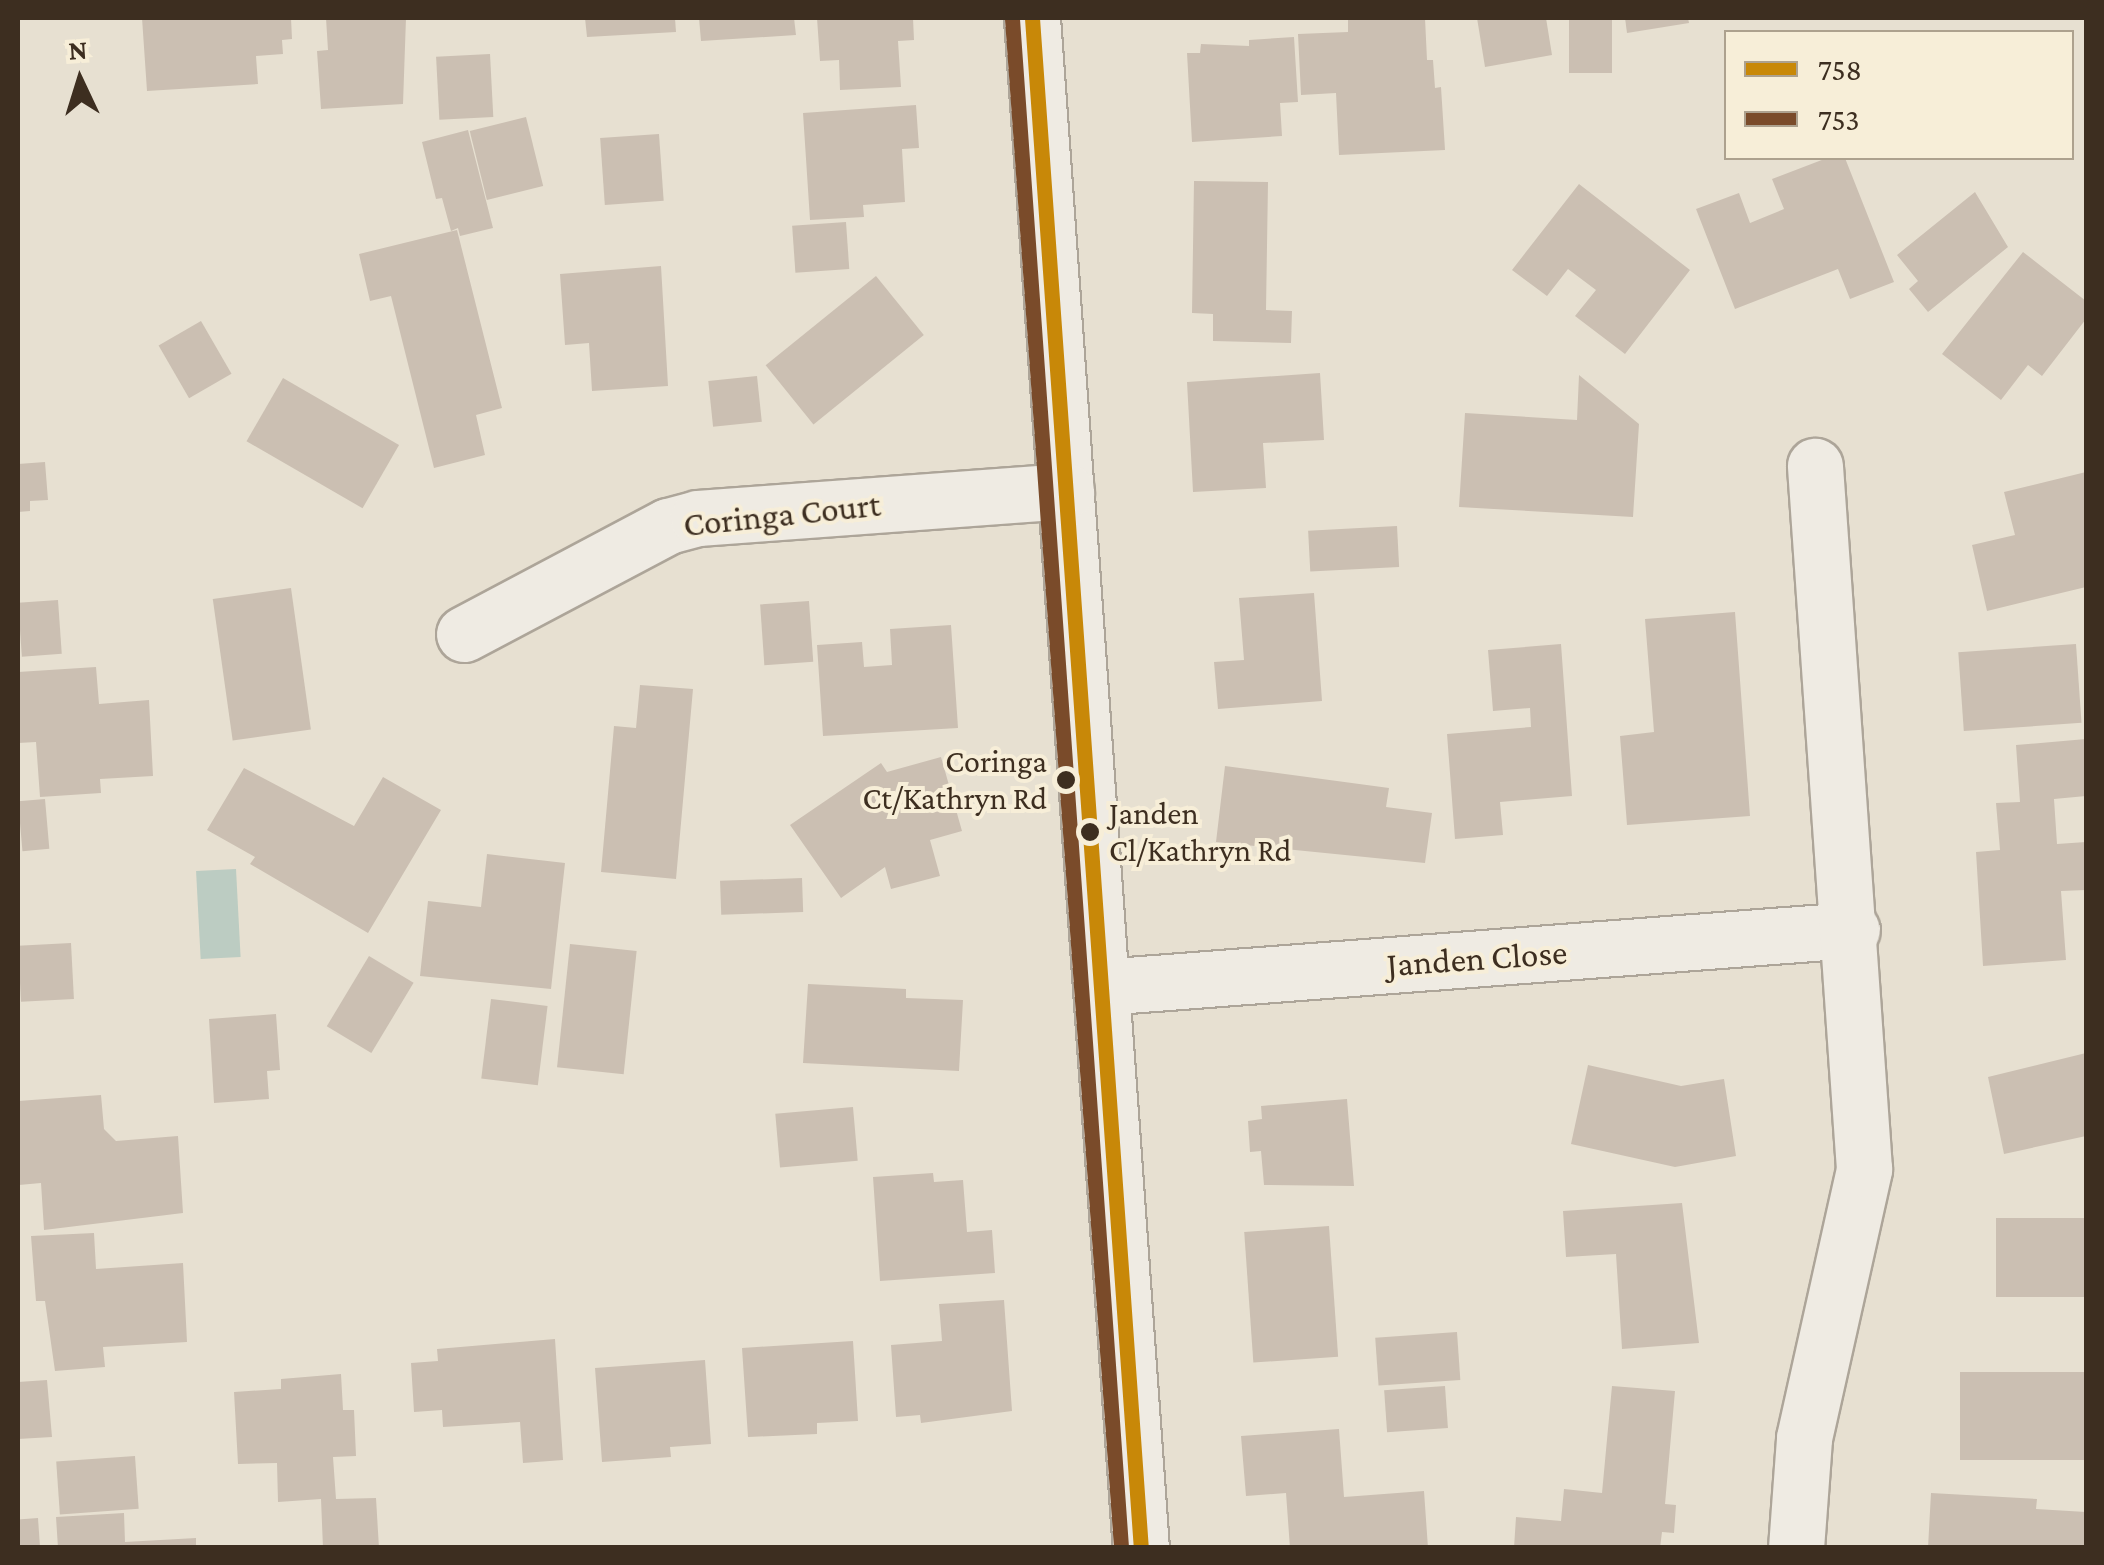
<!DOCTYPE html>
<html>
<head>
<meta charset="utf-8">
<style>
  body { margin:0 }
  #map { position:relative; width:2104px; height:1565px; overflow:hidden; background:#e7e0d1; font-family:"Crimson Pro",serif }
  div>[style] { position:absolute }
  .water>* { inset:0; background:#bcccc2; transform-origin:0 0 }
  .building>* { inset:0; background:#cbbfb2; transform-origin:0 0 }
  .roads { filter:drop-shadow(2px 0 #ada599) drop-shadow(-2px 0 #ada599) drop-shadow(0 2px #ada599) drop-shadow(0 -2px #ada599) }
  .street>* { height:55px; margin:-27.5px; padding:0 27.5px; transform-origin:27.5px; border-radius:27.5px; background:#efebe3 }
  .bus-1>* { height:15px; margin:-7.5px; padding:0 7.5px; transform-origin:7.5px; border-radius:7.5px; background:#c88808 }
  .bus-2>* { height:15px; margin:-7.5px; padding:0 7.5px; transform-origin:7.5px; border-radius:7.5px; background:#7a4b2a }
  .dots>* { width:28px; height:28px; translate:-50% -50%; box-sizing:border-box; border:5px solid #f7eed8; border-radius:50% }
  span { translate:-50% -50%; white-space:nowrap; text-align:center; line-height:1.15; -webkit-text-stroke:8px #f7eed8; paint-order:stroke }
  .bus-label { font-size:32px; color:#3d2e20 }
  .right { translate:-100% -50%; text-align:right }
  .left { translate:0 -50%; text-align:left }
  .street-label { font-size:35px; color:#3d2e20 }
  .frame { position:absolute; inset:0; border:20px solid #3d2e20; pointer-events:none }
  .legend { position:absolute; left:1724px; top:30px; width:350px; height:130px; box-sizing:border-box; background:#f7eed8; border:2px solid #ada18e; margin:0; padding:12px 18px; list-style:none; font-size:30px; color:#3d2e20 }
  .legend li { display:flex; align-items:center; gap:20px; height:50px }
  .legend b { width:50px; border:2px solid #ada18e }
  .north { position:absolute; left:30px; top:30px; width:100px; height:100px; -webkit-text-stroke:8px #f7eed8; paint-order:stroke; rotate:356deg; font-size:28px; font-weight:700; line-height:40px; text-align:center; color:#3d2e20 }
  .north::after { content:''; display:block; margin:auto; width:35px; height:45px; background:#3d2e20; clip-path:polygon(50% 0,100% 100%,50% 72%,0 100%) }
</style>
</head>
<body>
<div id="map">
  <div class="water">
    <i style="left:236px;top:869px;width:88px;height:40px;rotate:87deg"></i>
  </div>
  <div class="building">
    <i style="clip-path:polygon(142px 18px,291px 18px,292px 39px,282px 40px,283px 54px,256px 56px,258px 84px,147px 91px)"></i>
    <i style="clip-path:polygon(326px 18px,406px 18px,403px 104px,321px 109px,317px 51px,328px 50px)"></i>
    <i style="clip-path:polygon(585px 18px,675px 18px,676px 32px,587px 37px)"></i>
    <i style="clip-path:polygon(699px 18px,794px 18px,796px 35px,701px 41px)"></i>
    <i style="clip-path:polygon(817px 18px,913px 18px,914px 40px,898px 41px,901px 87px,840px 90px,839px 60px,820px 61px)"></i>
    <i style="clip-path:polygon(1348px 18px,1425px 18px,1427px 60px,1433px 60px,1435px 88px,1441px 87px,1445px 150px,1339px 155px,1336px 93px,1301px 95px,1298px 34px,1348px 32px)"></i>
    <i style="clip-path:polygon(1477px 18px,1546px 18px,1552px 55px,1485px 67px)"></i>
    <i style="left:1569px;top:18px;width:43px;height:55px"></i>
    <i style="clip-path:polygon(1625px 18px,1688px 18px,1689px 23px,1627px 33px)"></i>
    <i style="clip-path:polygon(1294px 37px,1298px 102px,1280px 103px,1282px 136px,1192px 142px,1187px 53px,1200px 53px,1201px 44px,1249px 46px,1249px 40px)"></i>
    <i style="left:490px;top:54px;width:63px;height:54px;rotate:87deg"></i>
    <i style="clip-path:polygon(916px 105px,919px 148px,902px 149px,905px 202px,863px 205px,864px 217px,810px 220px,803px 113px)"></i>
    <i style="left:526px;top:117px;width:71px;height:58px;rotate:76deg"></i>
    <i style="clip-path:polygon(468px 130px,493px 228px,460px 236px,458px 228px,451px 231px,442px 198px,436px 199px,422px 142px)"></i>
    <i style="left:659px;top:134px;width:67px;height:59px;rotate:86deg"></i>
    <i style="clip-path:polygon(1827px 158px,1845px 158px,1894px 282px,1850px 299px,1838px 269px,1735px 309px,1696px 209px,1739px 193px,1750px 223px,1784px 209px,1772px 179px)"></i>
    <i style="clip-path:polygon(1194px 181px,1268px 182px,1266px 310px,1292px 311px,1291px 343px,1213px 341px,1213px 314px,1192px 313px)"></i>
    <i style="clip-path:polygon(1579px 184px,1690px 270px,1625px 354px,1575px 316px,1596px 290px,1568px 269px,1547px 296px,1512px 270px)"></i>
    <i style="clip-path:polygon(1975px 192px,2008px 247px,1928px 312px,1909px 289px,1918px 281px,1897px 255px)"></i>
    <i style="left:846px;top:222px;width:47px;height:54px;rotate:86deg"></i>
    <i style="clip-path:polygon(457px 230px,502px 408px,476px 415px,485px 455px,434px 468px,391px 296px,370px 301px,359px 254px)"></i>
    <i style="clip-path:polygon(2023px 252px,2086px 301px,2086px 319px,2042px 376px,2028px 365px,2001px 400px,1942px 354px)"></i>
    <i style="clip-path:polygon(661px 266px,668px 386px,592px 391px,589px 343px,565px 345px,560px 274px)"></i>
    <i style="left:876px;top:276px;width:76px;height:142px;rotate:51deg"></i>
    <i style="left:201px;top:321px;width:61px;height:49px;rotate:60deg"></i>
    <i style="clip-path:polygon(1320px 373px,1324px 440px,1263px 443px,1266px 488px,1193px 492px,1187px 382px)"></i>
    <i style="clip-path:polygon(1579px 375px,1639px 424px,1633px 517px,1459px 507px,1465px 413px,1577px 420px)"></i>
    <i style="left:757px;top:376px;width:46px;height:49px;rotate:84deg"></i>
    <i style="left:283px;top:378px;width:134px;height:73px;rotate:30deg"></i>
    <i style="clip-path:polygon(45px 462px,48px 500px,30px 501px,30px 511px,18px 512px,18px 464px)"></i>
    <i style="clip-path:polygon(2086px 472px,2086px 587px,1987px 611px,1972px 545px,2015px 535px,2004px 492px)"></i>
    <i style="left:1397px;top:526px;width:41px;height:89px;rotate:87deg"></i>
    <i style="left:291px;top:588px;width:143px;height:79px;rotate:82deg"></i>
    <i style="clip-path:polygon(1314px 593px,1322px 701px,1218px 709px,1214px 662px,1244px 660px,1239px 598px)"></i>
    <i style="left:58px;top:600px;width:54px;height:40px;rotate:86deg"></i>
    <i style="left:809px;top:601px;width:61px;height:49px;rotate:86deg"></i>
    <i style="clip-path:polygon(1735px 612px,1750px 816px,1627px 825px,1620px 736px,1654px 732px,1645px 619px)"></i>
    <i style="clip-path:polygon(951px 625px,958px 728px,823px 736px,817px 645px,862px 642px,864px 667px,892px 665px,890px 629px)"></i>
    <i style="clip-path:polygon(1561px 644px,1572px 796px,1500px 802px,1503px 835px,1455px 839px,1447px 734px,1531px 727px,1530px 708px,1493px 711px,1488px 650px)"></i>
    <i style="left:2076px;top:644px;width:79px;height:118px;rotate:86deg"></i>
    <i style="clip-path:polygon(96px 667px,99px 704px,149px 700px,153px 776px,100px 779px,101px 793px,40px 797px,36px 742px,18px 743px,18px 672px)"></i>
    <i style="clip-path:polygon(640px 685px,693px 689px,676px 879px,601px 872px,614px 726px,636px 728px)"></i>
    <i style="clip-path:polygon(2086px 739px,2086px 796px,2054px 799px,2057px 844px,2086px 842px,2086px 890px,2061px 891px,2066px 960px,1983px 966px,1976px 852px,2000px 850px,1996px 803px,2020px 802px,2016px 745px)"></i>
    <i style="clip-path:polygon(941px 757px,962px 831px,930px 840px,940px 876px,891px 889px,885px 867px,841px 898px,790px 825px,881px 763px,887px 772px)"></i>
    <i style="clip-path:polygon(1225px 766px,1389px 788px,1386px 807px,1432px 813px,1425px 863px,1216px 842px)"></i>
    <i style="clip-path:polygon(244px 768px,354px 826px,383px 777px,441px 810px,368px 933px,250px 864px,255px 857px,207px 830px)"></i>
    <i style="left:45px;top:799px;width:50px;height:27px;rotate:85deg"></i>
    <i style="clip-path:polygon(487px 854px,565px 863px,551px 989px,420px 976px,428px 901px,481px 907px)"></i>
    <i style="left:802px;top:878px;width:34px;height:82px;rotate:88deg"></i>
    <i style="left:71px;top:943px;width:56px;height:53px;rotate:87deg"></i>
    <i style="left:570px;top:944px;width:67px;height:124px;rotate:6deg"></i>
    <i style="left:369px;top:956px;width:52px;height:82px;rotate:31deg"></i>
    <i style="clip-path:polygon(808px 984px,906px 989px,906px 998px,963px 1000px,959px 1071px,803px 1063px)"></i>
    <i style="left:491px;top:999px;width:57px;height:80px;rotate:7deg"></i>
    <i style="clip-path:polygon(276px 1014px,280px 1070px,267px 1071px,269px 1099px,214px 1103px,209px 1019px)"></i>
    <i style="clip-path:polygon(2086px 1053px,2086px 1136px,2004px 1154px,1988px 1077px)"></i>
    <i style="clip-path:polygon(1588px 1065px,1681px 1086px,1724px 1079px,1736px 1156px,1675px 1167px,1571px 1144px)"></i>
    <i style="clip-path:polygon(101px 1095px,104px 1129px,116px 1141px,178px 1136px,183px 1213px,44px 1230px,41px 1183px,19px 1185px,18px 1101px)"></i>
    <i style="clip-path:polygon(1347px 1099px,1354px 1186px,1264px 1185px,1261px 1151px,1250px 1152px,1248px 1121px,1262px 1119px,1261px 1106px)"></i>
    <i style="left:853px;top:1107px;width:54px;height:78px;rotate:85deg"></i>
    <i style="clip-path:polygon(933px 1173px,934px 1182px,963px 1180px,967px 1232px,992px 1230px,995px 1273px,880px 1281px,873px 1177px)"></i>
    <i style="clip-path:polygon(1682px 1203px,1699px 1343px,1622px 1349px,1616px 1254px,1566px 1257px,1563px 1211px)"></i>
    <i style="left:2086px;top:1218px;width:79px;height:90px;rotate:90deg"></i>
    <i style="left:1329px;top:1226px;width:131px;height:85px;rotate:86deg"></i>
    <i style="clip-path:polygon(94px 1233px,96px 1269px,183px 1263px,187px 1342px,103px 1347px,105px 1367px,55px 1371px,45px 1301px,36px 1301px,31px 1236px)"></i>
    <i style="clip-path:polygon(1004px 1300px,1012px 1411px,921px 1423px,920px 1415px,896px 1417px,891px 1345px,942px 1341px,939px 1304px)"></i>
    <i style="left:1457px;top:1332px;width:48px;height:82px;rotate:86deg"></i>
    <i style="clip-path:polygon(555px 1339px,563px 1460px,523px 1463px,520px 1422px,443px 1427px,442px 1410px,414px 1412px,411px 1363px,438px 1361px,437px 1349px)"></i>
    <i style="clip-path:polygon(853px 1341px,858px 1421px,817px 1423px,817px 1434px,748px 1437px,742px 1348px)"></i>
    <i style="clip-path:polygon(705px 1360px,711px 1444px,670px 1447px,671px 1457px,602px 1462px,595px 1368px)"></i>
    <i style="left:2086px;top:1372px;width:88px;height:126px;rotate:90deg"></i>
    <i style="clip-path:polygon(341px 1374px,343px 1410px,354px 1410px,356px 1456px,333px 1457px,336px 1499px,376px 1498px,379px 1548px,323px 1548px,321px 1499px,278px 1502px,277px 1463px,238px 1464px,234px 1392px,281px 1389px,281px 1379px)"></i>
    <i style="clip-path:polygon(47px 1380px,52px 1437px,18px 1439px,18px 1382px)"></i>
    <i style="left:1445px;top:1386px;width:42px;height:61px;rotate:86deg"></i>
    <i style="clip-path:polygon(1612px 1386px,1675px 1391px,1665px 1504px,1676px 1505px,1674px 1533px,1662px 1532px,1660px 1548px,1514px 1548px,1516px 1517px,1561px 1521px,1564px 1489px,1602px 1493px)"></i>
    <i style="clip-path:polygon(1339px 1429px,1344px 1497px,1424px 1491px,1428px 1548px,1290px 1548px,1286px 1493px,1246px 1496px,1241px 1436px)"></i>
    <i style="left:135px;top:1456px;width:53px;height:79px;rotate:86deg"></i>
    <i style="clip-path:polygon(1931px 1493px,2037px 1499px,2036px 1509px,2086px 1512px,2086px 1548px,1928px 1548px)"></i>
    <i style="clip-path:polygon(124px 1513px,125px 1542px,196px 1538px,196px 1548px,58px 1548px,56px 1517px)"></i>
    <i style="left:38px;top:1518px;width:30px;height:20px;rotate:86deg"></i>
  </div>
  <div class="roads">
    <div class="street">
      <i style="left:1032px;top:18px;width:1534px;rotate:85.93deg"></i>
      <i style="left:464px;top:634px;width:231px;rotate:-27.9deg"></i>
      <i style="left:668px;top:526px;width:31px;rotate:-15deg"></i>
      <i style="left:698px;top:518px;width:369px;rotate:-4.2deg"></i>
      <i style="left:1102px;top:987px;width:752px;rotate:-4.35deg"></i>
      <i style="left:1796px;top:1548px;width:110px;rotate:-85.8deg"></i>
      <i style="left:1804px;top:1438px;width:276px;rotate:-77.4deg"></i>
      <i style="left:1864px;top:1169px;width:705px;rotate:-93.99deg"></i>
    </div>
  </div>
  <div class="bus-1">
    <i style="left:1032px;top:18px;width:1534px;rotate:85.93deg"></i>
  </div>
  <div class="bus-2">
    <i style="left:1012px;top:19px;width:1533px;rotate:85.92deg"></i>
  </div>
  <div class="dots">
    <i style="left:1066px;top:780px;background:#3d2e20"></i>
    <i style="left:1090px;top:832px;background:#3d2e20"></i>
  </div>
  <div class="bus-label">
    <span class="right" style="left:1047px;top:780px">Coringa<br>Ct/Kathryn Rd</span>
    <span class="left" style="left:1109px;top:832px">Janden<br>Cl/Kathryn Rd</span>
  </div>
  <div class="street-label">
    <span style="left:782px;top:515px;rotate:-6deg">Coringa Court</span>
    <span style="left:1477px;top:959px;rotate:-4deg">Janden Close</span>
  </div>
  <div class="frame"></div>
  <ul class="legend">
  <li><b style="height:12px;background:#c88808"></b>758</li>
  <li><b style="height:12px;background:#7a4b2a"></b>753</li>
  </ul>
  <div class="north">N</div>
</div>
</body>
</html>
